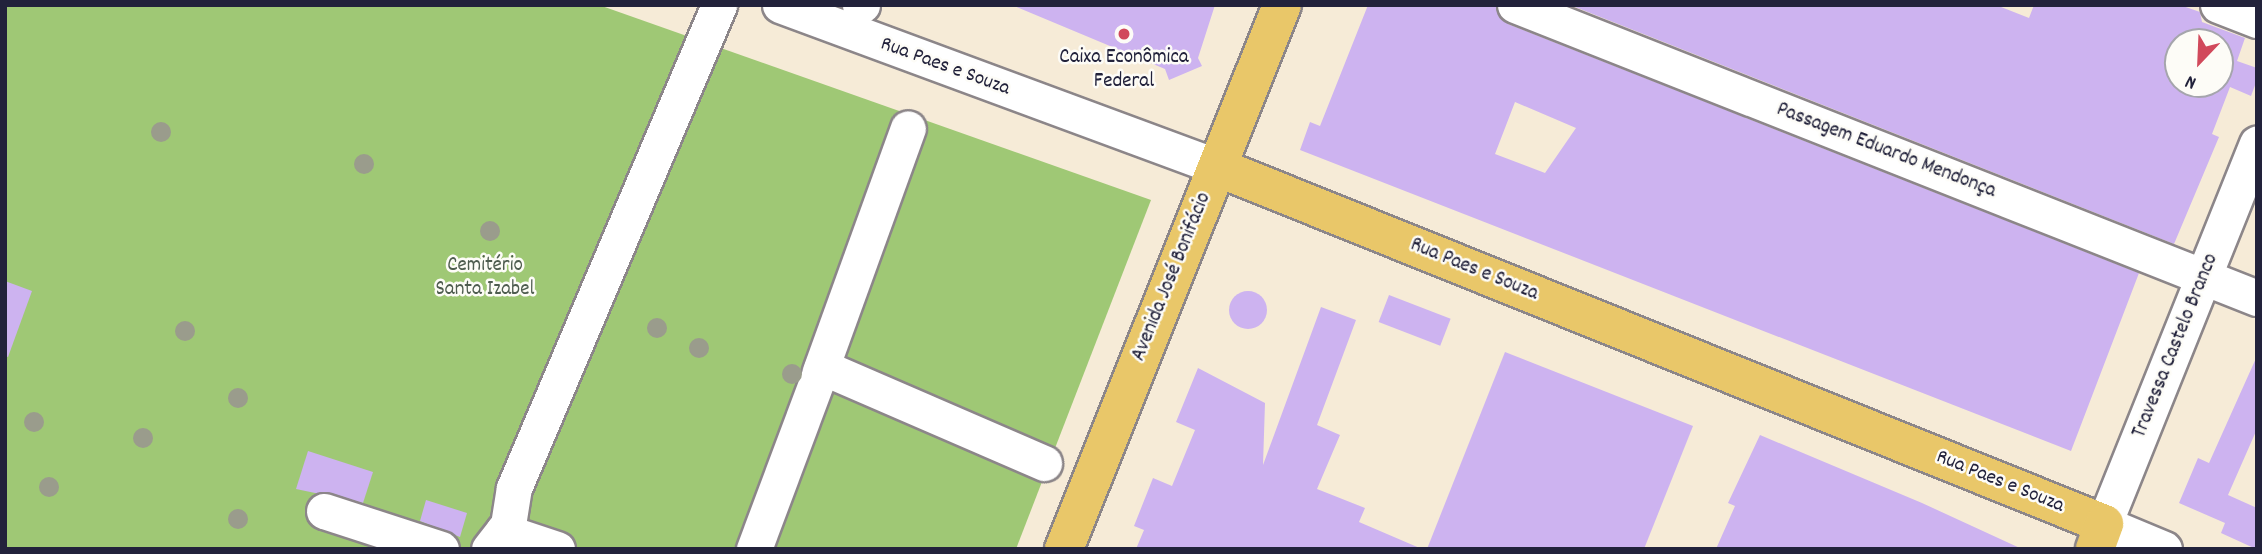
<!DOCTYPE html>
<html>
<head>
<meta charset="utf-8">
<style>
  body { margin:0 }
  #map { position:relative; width:2262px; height:554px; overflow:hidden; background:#f6ebd7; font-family:Dekko,sans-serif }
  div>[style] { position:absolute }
  .green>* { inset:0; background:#9fc875 }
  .building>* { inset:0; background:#cdb3f0; transform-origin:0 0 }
  .round { border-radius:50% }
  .roads { filter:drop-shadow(2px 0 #8c8689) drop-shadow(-2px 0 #8c8689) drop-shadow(0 2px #8c8689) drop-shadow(0 -2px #8c8689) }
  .minor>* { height:35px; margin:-17.5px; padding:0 17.5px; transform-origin:17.5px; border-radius:17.5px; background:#fff }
  .major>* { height:38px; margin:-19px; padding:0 19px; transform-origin:19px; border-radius:19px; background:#e9c769 }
  .trees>* { width:20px; height:20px; margin:-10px; border-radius:50%; background:#9a9c8c }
  .dots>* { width:19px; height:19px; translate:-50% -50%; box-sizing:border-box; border:4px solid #fdfcf7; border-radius:50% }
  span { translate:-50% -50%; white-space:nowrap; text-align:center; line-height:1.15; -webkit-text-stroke:5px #fdfcf7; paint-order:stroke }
  .poi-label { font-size:21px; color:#22223b }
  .street-label { font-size:21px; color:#22223b }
  .park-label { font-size:21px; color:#4e5c4f }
  .frame { position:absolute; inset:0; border:7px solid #22223b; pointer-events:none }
  .north { position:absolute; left:2164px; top:28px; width:70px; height:70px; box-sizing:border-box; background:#fdfcf7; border:2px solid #a5a5ac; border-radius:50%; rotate:203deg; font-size:19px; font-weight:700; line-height:28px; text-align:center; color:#22223b }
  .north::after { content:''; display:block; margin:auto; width:24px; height:32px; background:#d1495b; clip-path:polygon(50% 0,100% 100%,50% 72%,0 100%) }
</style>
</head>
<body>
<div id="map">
  <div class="green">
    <i style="clip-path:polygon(5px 5px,599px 5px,1151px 200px,1016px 549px,5px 549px)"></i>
  </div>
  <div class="building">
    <i style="clip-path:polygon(1012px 5px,1215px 5px,1198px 58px,1202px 66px,1169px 80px,1165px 69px)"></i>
    <i style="clip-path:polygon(evenodd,1368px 5px,1495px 5px,1508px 24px,2139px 273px,2071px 451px,1300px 150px,1310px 122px,1320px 126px,1368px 5px,1515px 102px,1576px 128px,1545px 173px,1495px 154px,1515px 102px)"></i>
    <i style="clip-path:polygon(evenodd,1570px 5px,1996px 5px,2029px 18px,2034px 5px,2180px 5px,2200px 12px,2202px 22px,2245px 38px,2237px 61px,2257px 68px,2257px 80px,2251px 96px,2230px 87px,2212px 134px,2219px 137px,2174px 244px,1570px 5px,2178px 42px,2220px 42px,2220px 84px,2178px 84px,2178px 42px)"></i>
    <i style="clip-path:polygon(5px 281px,32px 291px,8px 357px,5px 356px)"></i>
    <i class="round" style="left:1229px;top:291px;width:38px;height:38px"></i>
    <i style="left:1389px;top:295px;width:66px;height:29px;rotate:21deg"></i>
    <i style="clip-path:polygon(1321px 307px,1356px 320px,1317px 425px,1340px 435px,1317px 489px,1365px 508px,1359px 522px,1422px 549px,1136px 549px,1144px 530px,1134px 526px,1153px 478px,1172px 486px,1195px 430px,1176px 422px,1198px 368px,1265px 403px,1263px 465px)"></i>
    <i style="clip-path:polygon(1505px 352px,1693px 426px,1644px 549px,1427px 549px)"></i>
    <i style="clip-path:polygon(2257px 356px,2257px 429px,2228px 495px,2257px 508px,2256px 549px,2221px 533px,2225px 523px,2179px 503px,2198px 458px,2209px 463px)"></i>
    <i style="clip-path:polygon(1760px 435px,1922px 503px,2022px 549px,1716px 549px,1735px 506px,1728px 503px)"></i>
    <i style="clip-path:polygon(308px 451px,373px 472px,363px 503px,296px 489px)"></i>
    <i style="clip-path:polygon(426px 500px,467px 513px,460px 537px,420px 521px)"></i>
  </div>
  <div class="roads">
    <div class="minor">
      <i style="left:780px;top:5px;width:466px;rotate:20.3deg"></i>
      <i style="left:860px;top:5px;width:2px"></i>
      <i style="left:1515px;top:5px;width:798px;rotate:21.55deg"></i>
      <i style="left:2218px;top:5px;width:42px;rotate:21deg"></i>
      <i style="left:820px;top:371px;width:258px;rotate:-70.1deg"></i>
      <i style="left:324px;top:511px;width:123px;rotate:18deg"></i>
      <i style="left:503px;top:531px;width:57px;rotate:18.4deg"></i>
      <i style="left:489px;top:549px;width:31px;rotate:-52deg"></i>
      <i style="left:508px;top:525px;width:37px;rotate:-81deg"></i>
      <i style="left:514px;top:488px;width:525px;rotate:-67deg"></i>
      <i style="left:754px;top:549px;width:194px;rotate:-69.5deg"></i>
      <i style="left:822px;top:367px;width:242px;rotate:23.4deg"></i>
      <i style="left:2164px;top:549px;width:65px;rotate:-157.4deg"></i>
      <i style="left:2104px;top:524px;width:410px;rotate:-68.1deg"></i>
    </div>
    <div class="major">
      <i style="left:1217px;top:167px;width:956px;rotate:21.92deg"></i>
      <i style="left:2104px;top:524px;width:27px;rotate:110deg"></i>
      <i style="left:1064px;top:549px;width:586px;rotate:-68.16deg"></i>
    </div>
  </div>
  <div class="trees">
    <i style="left:161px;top:132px"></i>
    <i style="left:364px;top:164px"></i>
    <i style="left:490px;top:231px"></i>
    <i style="left:657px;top:328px"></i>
    <i style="left:185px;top:331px"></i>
    <i style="left:699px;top:348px"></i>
    <i style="left:792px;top:374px"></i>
    <i style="left:238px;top:398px"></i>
    <i style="left:34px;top:422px"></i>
    <i style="left:143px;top:438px"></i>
    <i style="left:49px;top:487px"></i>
    <i style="left:238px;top:519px"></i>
  </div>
  <div class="dots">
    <i style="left:1124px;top:34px;background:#d1495b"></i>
  </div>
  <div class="poi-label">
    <span style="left:1124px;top:70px">Caixa Econômica<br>Federal</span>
  </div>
  <div class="street-label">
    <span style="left:945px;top:67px;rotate:20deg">Rua Paes e Souza</span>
    <span style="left:1886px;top:151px;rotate:21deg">Passagem Eduardo Mendonça</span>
    <span style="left:1474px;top:270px;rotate:22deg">Rua Paes e Souza</span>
    <span style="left:1172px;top:277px;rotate:-68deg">Avenida José Bonifácio</span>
    <span style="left:2176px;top:346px;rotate:-68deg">Travessa Castelo Branco</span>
    <span style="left:2000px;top:482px;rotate:22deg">Rua Paes e Souza</span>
  </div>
  <div class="park-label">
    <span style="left:485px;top:278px">Cemitério<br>Santa Izabel</span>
  </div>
  <div class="frame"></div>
  <div class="north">N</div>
</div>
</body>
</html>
